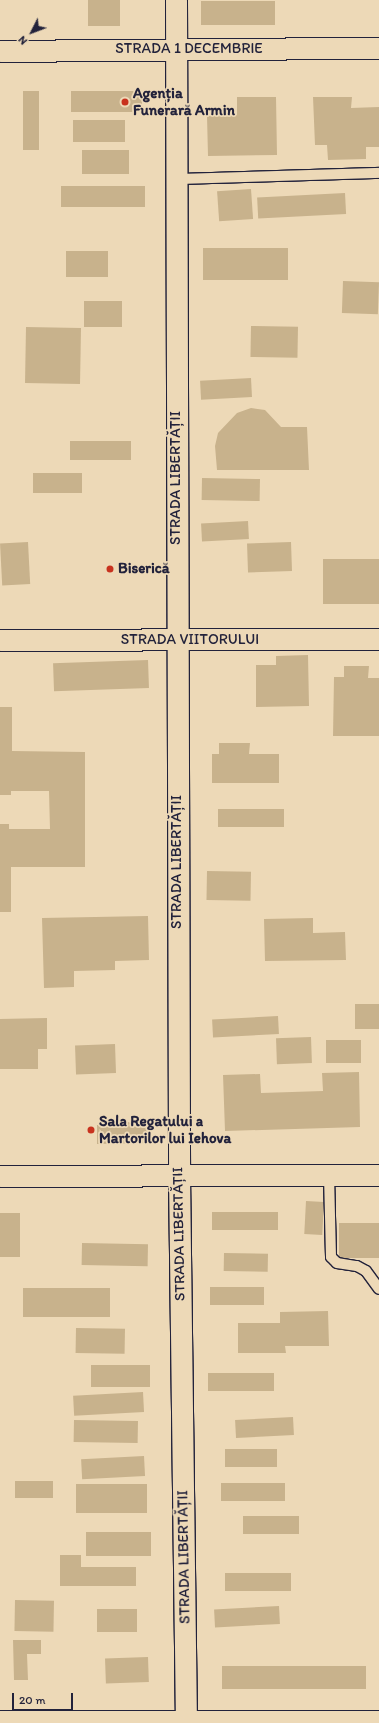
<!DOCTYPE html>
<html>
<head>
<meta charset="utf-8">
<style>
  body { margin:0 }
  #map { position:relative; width:379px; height:1723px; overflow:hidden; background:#edd9b7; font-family:Itim,sans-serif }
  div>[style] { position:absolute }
  .building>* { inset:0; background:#c8b28c; transform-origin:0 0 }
  .roads { filter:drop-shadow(1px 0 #22223b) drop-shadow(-1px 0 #22223b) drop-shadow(0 1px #22223b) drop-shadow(0 -1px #22223b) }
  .service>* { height:10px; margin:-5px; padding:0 5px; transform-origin:5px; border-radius:5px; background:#edd9b7 }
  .minor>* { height:21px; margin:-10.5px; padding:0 10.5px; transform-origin:10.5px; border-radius:10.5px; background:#edd9b7 }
  .dots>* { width:11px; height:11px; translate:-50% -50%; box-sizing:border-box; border:2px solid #edd9b7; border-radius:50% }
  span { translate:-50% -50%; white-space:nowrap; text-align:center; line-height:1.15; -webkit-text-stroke:3.5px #edd9b7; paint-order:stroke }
  .street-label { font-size:15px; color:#22223b }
  .poi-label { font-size:15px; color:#22223b; font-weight:700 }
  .left { translate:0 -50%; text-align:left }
  .north { position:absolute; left:12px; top:12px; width:40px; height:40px; -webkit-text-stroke:3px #edd9b7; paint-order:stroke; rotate:228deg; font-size:11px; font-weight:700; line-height:16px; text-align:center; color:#22223b }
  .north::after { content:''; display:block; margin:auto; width:14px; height:18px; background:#22223b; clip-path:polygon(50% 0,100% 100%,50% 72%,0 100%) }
  .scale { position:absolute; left:12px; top:1693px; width:61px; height:18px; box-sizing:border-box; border:2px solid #22223b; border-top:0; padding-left:5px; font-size:12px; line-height:14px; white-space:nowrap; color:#22223b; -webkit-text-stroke:3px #edd9b7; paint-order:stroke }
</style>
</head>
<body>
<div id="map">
  <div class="building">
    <i style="left:88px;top:0;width:32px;height:26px"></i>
    <i style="left:201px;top:1px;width:74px;height:24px"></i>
    <i style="left:23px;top:91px;width:16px;height:59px"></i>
    <i style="left:142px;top:91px;width:21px;height:71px;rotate:90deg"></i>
    <i style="clip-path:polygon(237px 97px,276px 97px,277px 155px,208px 156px,207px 116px,237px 115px)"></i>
    <i style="clip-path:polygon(313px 97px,352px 97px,351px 108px,379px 107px,379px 147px,366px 147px,366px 159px,328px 160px,327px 145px,315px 145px)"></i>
    <i style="left:73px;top:120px;width:52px;height:22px"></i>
    <i style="left:82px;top:150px;width:47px;height:24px"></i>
    <i style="left:145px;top:186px;width:21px;height:84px;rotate:90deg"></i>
    <i style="left:251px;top:189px;width:30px;height:34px;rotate:86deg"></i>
    <i style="left:345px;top:193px;width:21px;height:88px;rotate:87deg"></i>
    <i style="left:203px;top:248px;width:85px;height:32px"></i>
    <i style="left:66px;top:251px;width:42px;height:26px"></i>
    <i style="left:343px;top:281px;width:36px;height:32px;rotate:2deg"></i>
    <i style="left:84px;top:301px;width:38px;height:26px"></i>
    <i style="left:251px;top:326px;width:47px;height:31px;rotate:1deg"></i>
    <i style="left:26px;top:327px;width:55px;height:56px;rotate:1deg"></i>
    <i style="left:251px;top:378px;width:19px;height:51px;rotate:87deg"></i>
    <i style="clip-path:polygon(251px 408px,265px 410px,281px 427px,307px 427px,309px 470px,217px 470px,215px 446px,218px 433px,237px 413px)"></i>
    <i style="left:131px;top:441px;width:19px;height:61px;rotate:90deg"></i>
    <i style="left:82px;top:473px;width:20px;height:49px;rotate:90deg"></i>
    <i style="left:202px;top:478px;width:58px;height:22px;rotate:1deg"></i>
    <i style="left:248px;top:521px;width:18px;height:47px;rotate:87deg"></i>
    <i style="left:28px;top:542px;width:42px;height:28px;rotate:87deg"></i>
    <i style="left:291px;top:542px;width:29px;height:44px;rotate:88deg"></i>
    <i style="left:379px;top:559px;width:45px;height:56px;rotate:90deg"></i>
    <i style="clip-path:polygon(308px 655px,309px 706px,256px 707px,256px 665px,276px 665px,276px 656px)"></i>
    <i style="left:148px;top:660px;width:28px;height:95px;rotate:88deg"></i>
    <i style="clip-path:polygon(344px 666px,369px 666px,368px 678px,379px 678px,379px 736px,333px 736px,334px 677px,344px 677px)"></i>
    <i style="clip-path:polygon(0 707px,12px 707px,12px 751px,85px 752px,85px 867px,11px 867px,11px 912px,0 912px,0 824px,9px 824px,9px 829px,50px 829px,49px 791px,11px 791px,11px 795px,0 795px)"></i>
    <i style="clip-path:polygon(219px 743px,250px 743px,249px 754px,279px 754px,279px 783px,212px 783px,212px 754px,219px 754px)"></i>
    <i style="left:284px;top:809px;width:18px;height:66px;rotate:90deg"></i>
    <i style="left:207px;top:871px;width:44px;height:29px;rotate:1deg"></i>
    <i style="clip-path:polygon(148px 916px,149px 960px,115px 961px,115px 970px,74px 971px,74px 987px,44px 988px,42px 918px)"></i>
    <i style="clip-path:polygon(313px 918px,313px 933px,345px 932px,346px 960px,265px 961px,264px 919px)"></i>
    <i style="left:355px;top:1004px;width:24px;height:25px"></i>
    <i style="left:278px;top:1016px;width:18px;height:66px;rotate:87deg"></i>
    <i style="clip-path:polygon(47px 1018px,47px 1049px,38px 1049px,38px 1069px,0 1069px,0 1019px)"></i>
    <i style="left:311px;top:1037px;width:26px;height:35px;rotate:88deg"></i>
    <i style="left:361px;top:1040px;width:23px;height:35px;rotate:90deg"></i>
    <i style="left:115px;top:1044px;width:29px;height:40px;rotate:88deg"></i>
    <i style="clip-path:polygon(359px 1072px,360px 1127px,225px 1131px,223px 1075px,260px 1074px,261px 1093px,323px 1091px,322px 1073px)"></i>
    <i style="clip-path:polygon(121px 1121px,148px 1125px,148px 1143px,97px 1144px,97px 1125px,121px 1125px)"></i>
    <i style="left:306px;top:1201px;width:18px;height:33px;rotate:3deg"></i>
    <i style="left:278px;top:1212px;width:18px;height:66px;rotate:90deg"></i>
    <i style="left:0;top:1213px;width:20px;height:44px"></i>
    <i style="left:379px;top:1223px;width:35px;height:40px;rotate:90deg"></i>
    <i style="left:82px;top:1243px;width:66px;height:22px;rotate:1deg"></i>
    <i style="left:224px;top:1253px;width:44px;height:18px;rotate:1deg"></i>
    <i style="left:210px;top:1287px;width:54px;height:18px"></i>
    <i style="left:110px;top:1288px;width:29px;height:87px;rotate:90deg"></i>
    <i style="clip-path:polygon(328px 1311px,329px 1346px,285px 1346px,286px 1353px,238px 1353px,238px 1323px,280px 1323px,280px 1312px)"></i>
    <i style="left:76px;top:1328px;width:49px;height:25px;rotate:1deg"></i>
    <i style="left:150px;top:1365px;width:22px;height:59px;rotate:90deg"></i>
    <i style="left:274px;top:1373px;width:18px;height:66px;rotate:90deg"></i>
    <i style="left:143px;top:1392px;width:20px;height:70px;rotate:87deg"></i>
    <i style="left:293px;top:1417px;width:18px;height:58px;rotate:87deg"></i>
    <i style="left:74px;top:1420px;width:64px;height:22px;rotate:1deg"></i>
    <i style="left:277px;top:1449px;width:18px;height:52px;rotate:90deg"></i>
    <i style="left:144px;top:1456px;width:20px;height:63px;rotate:87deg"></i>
    <i style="left:15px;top:1481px;width:38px;height:17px"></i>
    <i style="left:221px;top:1483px;width:64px;height:18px"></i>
    <i style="left:147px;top:1484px;width:29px;height:71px;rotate:90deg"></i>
    <i style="left:243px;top:1516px;width:56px;height:18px"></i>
    <i style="left:86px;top:1532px;width:65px;height:24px"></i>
    <i style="clip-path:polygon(60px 1555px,81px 1555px,81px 1567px,136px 1567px,136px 1586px,60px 1586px)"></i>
    <i style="left:291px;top:1573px;width:18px;height:66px;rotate:90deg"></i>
    <i style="left:15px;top:1600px;width:39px;height:31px;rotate:1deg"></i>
    <i style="left:279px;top:1606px;width:18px;height:65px;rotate:87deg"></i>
    <i style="left:97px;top:1609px;width:40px;height:23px"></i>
    <i style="clip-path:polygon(13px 1640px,41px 1640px,41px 1654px,27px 1654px,28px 1680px,14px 1680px)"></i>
    <i style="left:148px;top:1657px;width:25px;height:43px;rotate:88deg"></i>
    <i style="left:222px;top:1666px;width:144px;height:23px"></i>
  </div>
  <div class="roads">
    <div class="service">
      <i style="left:176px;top:179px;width:203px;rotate:-1.7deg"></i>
      <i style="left:329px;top:1175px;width:82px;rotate:88.6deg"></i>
      <i style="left:331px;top:1257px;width:8px;rotate:45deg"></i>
      <i style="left:337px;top:1263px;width:20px;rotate:9deg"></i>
      <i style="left:357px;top:1266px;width:10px;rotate:29deg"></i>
      <i style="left:366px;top:1271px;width:22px;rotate:54deg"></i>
    </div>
    <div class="minor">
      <i style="left:176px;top:0;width:1175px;rotate:89.85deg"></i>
      <i style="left:179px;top:1175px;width:548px;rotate:89.27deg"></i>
      <i style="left:0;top:51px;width:379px;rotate:-0.5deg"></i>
      <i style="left:0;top:640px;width:379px;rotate:-0.2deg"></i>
      <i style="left:0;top:1176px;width:379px;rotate:-0.2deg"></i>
      <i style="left:0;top:1721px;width:379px"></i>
    </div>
  </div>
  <div class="dots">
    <i style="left:125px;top:102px;background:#c8321e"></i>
    <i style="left:110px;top:569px;background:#c8321e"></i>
    <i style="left:91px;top:1130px;background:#c8321e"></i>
  </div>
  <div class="street-label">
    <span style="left:189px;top:49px">STRADA 1 DECEMBRIE</span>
    <span style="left:176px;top:478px;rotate:-90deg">STRADA LIBERTĂȚII</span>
    <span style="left:190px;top:640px">STRADA VIITORULUI</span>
    <span style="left:177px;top:862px;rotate:-90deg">STRADA LIBERTĂȚII</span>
    <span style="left:179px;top:1234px;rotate:-91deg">STRADA LIBERTĂȚII</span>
    <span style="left:184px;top:1557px;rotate:-91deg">STRADA LIBERTĂȚII</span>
  </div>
  <div class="poi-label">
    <span class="left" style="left:133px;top:102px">Agenția<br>Funerară Armin</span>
    <span class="left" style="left:118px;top:569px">Biserică</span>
    <span class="left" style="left:99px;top:1130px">Sala Regatului a<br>Martorilor lui Iehova</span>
  </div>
  <div class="north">N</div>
  <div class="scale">20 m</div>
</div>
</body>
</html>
